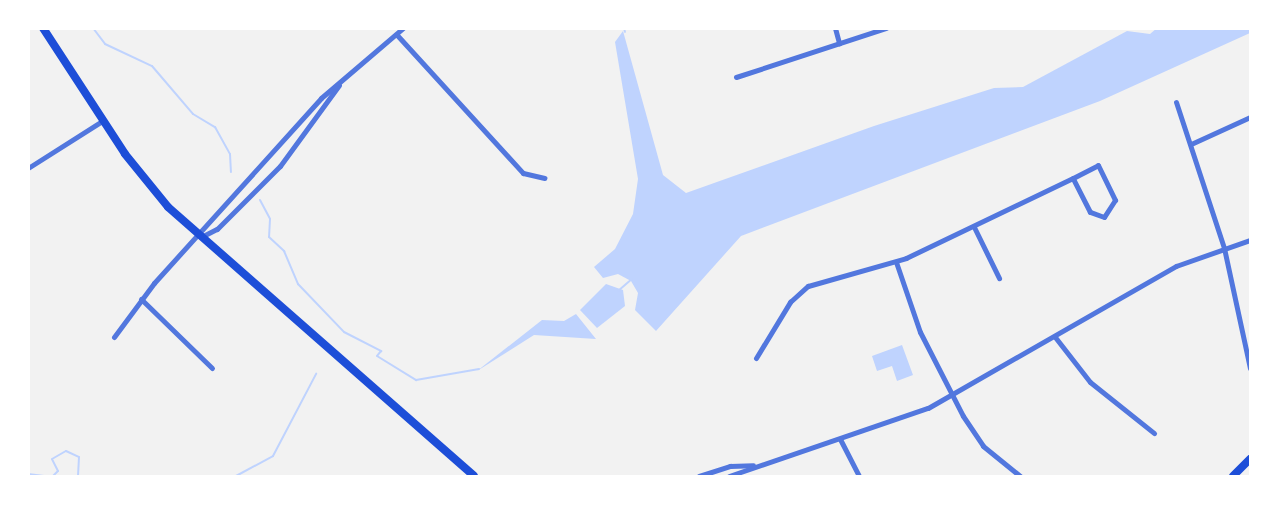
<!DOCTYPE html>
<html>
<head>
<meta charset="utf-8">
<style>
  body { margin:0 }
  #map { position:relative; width:1279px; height:505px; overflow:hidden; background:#f2f2f2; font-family:"Public Sans",sans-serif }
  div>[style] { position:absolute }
  .water>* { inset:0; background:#bfd3fe }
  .stream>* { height:2px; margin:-1px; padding:0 1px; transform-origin:1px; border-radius:1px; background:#bfd3fe }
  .minor>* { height:5px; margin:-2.5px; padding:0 2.5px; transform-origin:2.5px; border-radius:2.5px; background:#5277de }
  .secondary>* { height:8px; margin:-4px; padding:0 4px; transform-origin:4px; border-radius:4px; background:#1d4ed8 }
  span { translate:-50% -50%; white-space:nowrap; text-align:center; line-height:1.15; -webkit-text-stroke:4.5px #fff; paint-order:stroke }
  .frame { position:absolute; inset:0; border:30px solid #fff; pointer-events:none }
</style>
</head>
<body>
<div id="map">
  <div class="water">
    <i style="clip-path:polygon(1157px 28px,1250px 28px,1250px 33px,1100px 101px,741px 236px,656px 331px,635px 310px,638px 293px,631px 281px,618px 274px,603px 278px,594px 267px,615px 249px,633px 214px,638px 179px,615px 42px,623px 31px,663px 175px,686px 193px,874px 126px,994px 88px,1023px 87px,1127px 31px,1150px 34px)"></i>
    <i style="clip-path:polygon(606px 284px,623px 290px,625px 306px,597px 328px,580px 310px)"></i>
    <i style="clip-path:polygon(576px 314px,596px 339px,534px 335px,477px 371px,542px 320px,564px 321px)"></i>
    <i style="clip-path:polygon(902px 345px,913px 375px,897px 381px,892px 366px,877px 371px,872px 356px)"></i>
  </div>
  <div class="stream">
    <i style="left:93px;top:28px;width:20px;rotate:53deg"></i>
    <i style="left:105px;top:44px;width:52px;rotate:25.1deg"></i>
    <i style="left:152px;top:66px;width:63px;rotate:49.5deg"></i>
    <i style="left:193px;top:114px;width:26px;rotate:31deg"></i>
    <i style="left:215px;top:127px;width:31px;rotate:61deg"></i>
    <i style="left:230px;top:154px;width:18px;rotate:87deg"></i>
    <i style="left:624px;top:28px;width:4px;rotate:76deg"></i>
    <i style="left:260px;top:200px;width:21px;rotate:62deg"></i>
    <i style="left:270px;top:219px;width:18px;rotate:93deg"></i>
    <i style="left:269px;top:237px;width:21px;rotate:43deg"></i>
    <i style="left:284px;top:251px;width:36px;rotate:67deg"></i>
    <i style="left:298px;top:284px;width:66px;rotate:46.2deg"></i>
    <i style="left:344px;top:332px;width:42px;rotate:27.2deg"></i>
    <i style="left:381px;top:351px;width:6px;rotate:129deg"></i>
    <i style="left:377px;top:356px;width:46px;rotate:31.6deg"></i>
    <i style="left:416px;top:380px;width:64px;rotate:-9.9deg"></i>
    <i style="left:618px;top:291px;width:18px;rotate:-41deg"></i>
    <i style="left:28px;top:474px;width:16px;rotate:7deg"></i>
    <i style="left:53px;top:476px;width:7px;rotate:-45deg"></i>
    <i style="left:58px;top:471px;width:13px;rotate:-117deg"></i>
    <i style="left:52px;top:459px;width:16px;rotate:-30deg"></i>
    <i style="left:66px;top:451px;width:14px;rotate:25deg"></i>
    <i style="left:79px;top:457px;width:19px;rotate:93deg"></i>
    <i style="left:236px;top:476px;width:42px;rotate:-28.4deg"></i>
    <i style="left:273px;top:456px;width:93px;rotate:-62.3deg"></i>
  </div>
  <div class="minor">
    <i style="left:835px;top:28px;width:16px;rotate:75deg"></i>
    <i style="left:397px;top:35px;width:187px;rotate:47.6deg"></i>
    <i style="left:523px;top:173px;width:22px;rotate:13deg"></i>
    <i style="left:736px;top:77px;width:158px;rotate:-18.1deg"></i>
    <i style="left:1176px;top:102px;width:154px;rotate:71.8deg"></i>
    <i style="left:1224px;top:248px;width:123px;rotate:77.8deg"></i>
    <i style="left:1191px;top:144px;width:65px;rotate:-24.6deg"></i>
    <i style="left:1098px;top:165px;width:39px;rotate:64deg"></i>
    <i style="left:1115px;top:200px;width:20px;rotate:123deg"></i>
    <i style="left:1104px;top:217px;width:15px;rotate:-160deg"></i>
    <i style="left:1090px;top:212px;width:38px;rotate:-117deg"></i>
    <i style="left:1073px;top:178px;width:28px;rotate:-27deg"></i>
    <i style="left:28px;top:168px;width:88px;rotate:-32.4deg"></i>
    <i style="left:974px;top:227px;width:57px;rotate:63.9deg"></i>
    <i style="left:201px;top:237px;width:18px;rotate:-27deg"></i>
    <i style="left:217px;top:229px;width:89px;rotate:-45deg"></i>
    <i style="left:280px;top:166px;width:100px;rotate:-53.9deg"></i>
    <i style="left:896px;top:262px;width:74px;rotate:71.1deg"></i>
    <i style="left:920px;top:332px;width:94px;rotate:62.9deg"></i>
    <i style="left:963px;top:416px;width:36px;rotate:56deg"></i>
    <i style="left:983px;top:446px;width:48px;rotate:39deg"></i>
    <i style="left:141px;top:299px;width:99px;rotate:44.2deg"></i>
    <i style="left:114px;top:337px;width:67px;rotate:-53.5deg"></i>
    <i style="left:154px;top:283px;width:249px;rotate:-47.9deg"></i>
    <i style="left:321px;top:98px;width:108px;rotate:-40.5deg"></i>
    <i style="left:1055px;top:337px;width:57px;rotate:52.1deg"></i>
    <i style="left:1090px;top:382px;width:82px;rotate:38.6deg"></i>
    <i style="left:756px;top:358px;width:66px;rotate:-58.7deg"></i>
    <i style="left:790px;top:302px;width:24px;rotate:-42deg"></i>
    <i style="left:808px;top:286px;width:102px;rotate:-15.9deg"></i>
    <i style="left:906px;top:258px;width:185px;rotate:-25.6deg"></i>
    <i style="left:840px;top:439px;width:42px;rotate:62.8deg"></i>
    <i style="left:699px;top:476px;width:33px;rotate:-18deg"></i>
    <i style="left:730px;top:466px;width:23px;rotate:-2deg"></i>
    <i style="left:729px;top:476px;width:210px;rotate:-18.9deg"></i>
    <i style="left:928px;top:408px;width:286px;rotate:-29.8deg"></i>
    <i style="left:1176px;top:266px;width:78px;rotate:-19.4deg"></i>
  </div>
  <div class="secondary">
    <i style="left:43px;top:28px;width:150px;rotate:56.9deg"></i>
    <i style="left:125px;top:154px;width:68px;rotate:50.9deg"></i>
    <i style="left:168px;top:207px;width:407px;rotate:41.3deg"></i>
    <i style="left:1233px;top:476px;width:24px;rotate:-45deg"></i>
  </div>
  <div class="frame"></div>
</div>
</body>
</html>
